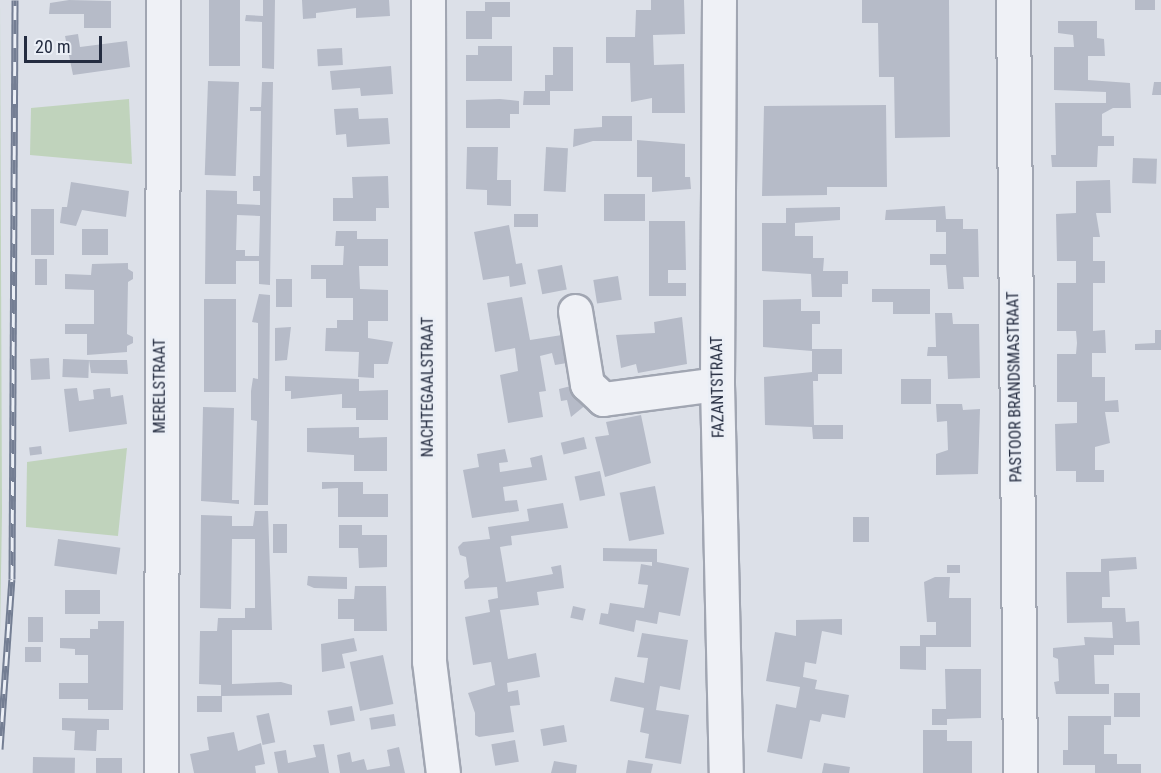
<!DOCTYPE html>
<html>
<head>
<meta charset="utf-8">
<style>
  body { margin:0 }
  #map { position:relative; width:1161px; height:773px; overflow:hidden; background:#dce0e8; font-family:"Roboto Condensed",sans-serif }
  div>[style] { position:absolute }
  .green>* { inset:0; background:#c0d3bc }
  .building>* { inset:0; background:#b6bbc8; transform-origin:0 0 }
  .roads { filter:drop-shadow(2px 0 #a1a6b2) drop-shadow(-2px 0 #a1a6b2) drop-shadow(0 2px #a1a6b2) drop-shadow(0 -2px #a1a6b2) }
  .minor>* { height:33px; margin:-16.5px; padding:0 16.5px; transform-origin:16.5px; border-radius:16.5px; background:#eff1f6 }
  .rail>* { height:7px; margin-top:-3.5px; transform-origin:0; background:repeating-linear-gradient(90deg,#ebeff6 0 14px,#747e93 0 28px); box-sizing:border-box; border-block:2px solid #747e93 }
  span { translate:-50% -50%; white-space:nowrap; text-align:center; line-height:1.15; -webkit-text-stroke:6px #ebeff6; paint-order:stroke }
  .street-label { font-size:16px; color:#242c40 }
  .scale { position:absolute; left:24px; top:36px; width:78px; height:27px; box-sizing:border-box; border:3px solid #242c40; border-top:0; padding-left:8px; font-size:18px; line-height:21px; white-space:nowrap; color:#242c40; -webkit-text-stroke:4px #ebeff6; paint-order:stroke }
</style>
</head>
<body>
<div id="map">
  <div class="green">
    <i style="clip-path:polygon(0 0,2px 513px,0 636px)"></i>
    <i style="clip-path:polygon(129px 99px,132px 164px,30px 155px,31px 108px)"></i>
    <i style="clip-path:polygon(127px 448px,118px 536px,26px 527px,27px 462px)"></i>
  </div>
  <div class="building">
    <i style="clip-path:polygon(69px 0,111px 1px,111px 28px,84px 28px,84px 14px,49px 14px,50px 3px)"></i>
    <i style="left:209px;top:0;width:31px;height:66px"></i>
    <i style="clip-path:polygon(263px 0,275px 0,274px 69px,262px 68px,262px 22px,245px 21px,246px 15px,263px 16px)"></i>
    <i style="clip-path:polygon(302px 0,389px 0,390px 16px,356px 18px,356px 8px,316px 13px,316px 18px,303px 19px)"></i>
    <i style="clip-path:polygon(651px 0,684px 0,685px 34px,653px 35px,654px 65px,684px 64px,685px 113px,652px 113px,652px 98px,631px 102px,630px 63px,606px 63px,606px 37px,635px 37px,636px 10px,651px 10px)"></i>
    <i style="clip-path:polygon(862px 0,949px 0,950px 137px,895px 138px,894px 77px,879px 77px,878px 23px,862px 23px)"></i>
    <i style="left:1135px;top:0;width:20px;height:10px"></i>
    <i style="clip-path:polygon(485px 2px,510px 2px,510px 17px,492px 17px,492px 39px,466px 39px,466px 11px,485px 11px)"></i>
    <i style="clip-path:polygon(1058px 21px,1097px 21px,1097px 38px,1104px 39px,1105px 56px,1088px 56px,1088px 80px,1130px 83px,1131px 108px,1113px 108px,1102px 114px,1102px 136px,1114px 136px,1114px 146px,1098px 146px,1097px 167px,1052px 167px,1051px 155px,1056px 155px,1055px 103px,1106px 103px,1106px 92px,1054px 90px,1054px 47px,1074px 47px,1073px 35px,1058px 33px)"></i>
    <i style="clip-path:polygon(78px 34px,80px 47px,127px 41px,130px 67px,73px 75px,65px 36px)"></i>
    <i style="clip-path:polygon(478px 46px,512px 46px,512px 81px,466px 81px,466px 55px,478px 55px)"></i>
    <i style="clip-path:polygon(553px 47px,573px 47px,573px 91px,550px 91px,550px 105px,523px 105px,524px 91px,545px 91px,545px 75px,553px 75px)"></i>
    <i style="left:342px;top:48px;width:17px;height:25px;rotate:87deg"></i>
    <i style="clip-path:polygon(391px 66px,393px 94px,361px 96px,360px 88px,332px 90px,330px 71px)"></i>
    <i style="left:208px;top:81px;width:31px;height:94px;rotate:2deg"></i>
    <i style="clip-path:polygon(evenodd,262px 82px,273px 82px,270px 285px,259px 284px,259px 261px,236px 261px,236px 284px,205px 284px,206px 190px,237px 191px,237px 204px,260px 205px,260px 191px,253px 191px,253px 176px,260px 176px,261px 111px,250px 111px,250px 107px,261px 107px,262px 82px,237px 215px,260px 216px,259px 256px,245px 256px,245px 250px,236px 250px,237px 215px)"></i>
    <i style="clip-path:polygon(1154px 82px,1161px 82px,1161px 95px,1152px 95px)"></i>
    <i style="clip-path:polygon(500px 99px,519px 101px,519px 114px,510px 114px,510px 128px,466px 128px,466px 100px)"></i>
    <i style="clip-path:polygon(886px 105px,887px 187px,827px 187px,827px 195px,762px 196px,764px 106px)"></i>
    <i style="clip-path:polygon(358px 108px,359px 119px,388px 118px,390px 144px,347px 147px,346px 134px,336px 135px,334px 109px)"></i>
    <i style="clip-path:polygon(602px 116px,632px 116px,632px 141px,593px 141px,573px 147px,574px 129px,602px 127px)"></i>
    <i style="clip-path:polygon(637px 140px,685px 144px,685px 177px,690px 177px,691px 189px,652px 192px,652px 177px,637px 177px)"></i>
    <i style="clip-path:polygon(467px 147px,498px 147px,497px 180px,511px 180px,511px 206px,487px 205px,487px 190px,466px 189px)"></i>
    <i style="left:546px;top:147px;width:22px;height:44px;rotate:3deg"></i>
    <i style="left:1133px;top:158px;width:24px;height:25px;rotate:2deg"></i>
    <i style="clip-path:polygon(388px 176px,389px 208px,376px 208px,376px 221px,333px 221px,333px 198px,353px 198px,352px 177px)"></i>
    <i style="clip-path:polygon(1110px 180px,1111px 213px,1096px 213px,1100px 237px,1093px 237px,1093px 261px,1105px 261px,1105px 283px,1093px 283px,1093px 331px,1105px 330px,1106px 353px,1092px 353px,1092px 377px,1105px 377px,1105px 401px,1118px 400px,1119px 412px,1105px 412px,1110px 443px,1095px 447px,1095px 470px,1104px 470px,1104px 482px,1076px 482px,1076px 471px,1056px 471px,1055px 424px,1077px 423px,1077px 402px,1057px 402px,1057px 354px,1076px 354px,1077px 343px,1076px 331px,1057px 331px,1057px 283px,1076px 283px,1076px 261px,1057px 261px,1056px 214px,1076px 213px,1076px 181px)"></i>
    <i style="clip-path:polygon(71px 182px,129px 191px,126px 217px,82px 210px,76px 226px,60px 223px,62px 207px,67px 207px)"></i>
    <i style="left:645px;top:194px;width:27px;height:41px;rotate:90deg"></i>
    <i style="clip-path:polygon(945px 206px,946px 219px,963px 219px,963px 229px,978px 229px,979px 277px,963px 277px,964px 289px,948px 289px,946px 265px,930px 265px,930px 254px,946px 254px,946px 232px,936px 232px,936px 220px,885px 220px,886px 210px)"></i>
    <i style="clip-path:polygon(840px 207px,840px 220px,795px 223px,795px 236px,813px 236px,813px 258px,824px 258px,823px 271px,848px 271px,848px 284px,842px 284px,842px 297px,812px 297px,811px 274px,762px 271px,762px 223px,786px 223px,786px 208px)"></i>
    <i style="left:31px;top:209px;width:23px;height:46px"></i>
    <i style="left:514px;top:214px;width:24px;height:13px"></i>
    <i style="clip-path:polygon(649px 221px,685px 221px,686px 270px,668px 270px,668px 283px,686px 283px,686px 296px,649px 296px)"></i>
    <i style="clip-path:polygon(509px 225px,516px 264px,522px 263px,526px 284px,510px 287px,509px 276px,483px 280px,474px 232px)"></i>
    <i style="left:82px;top:229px;width:26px;height:26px"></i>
    <i style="clip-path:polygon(336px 231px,357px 231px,357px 239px,388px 239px,388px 266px,359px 266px,360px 289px,388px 290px,388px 321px,368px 321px,368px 338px,393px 342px,388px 364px,374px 364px,374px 378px,358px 377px,359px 352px,325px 351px,326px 328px,337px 328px,337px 320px,353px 320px,353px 298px,326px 298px,326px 279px,311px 279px,311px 265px,343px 265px,344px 246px,335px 246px)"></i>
    <i style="left:35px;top:259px;width:12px;height:26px"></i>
    <i style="clip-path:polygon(128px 263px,128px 269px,133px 272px,133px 279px,128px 282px,127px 334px,133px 337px,133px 343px,127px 346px,127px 352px,87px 355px,87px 334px,65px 334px,65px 324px,94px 324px,94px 290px,65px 289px,65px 274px,91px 275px,92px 264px)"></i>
    <i style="left:562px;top:265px;width:25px;height:25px;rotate:79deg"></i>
    <i style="left:618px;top:276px;width:24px;height:25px;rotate:81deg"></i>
    <i style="left:276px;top:279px;width:16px;height:28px"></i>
    <i style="clip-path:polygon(872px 289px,930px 289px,930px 314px,893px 314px,893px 302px,872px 302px)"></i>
    <i style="clip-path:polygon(259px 294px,270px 295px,270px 299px,268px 505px,254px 505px,257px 421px,251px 420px,251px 391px,253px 378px,258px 379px,258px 323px,252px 322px)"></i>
    <i style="clip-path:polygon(522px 297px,530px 340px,562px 335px,558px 315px,571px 313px,579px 361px,555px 365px,552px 353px,540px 356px,546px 391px,539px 392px,543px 417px,508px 423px,500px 375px,518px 371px,515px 348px,495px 352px,487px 303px)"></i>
    <i style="left:204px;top:299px;width:32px;height:93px"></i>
    <i style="clip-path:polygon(801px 299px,801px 311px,820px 311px,820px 324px,812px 324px,812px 349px,842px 349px,842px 374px,818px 374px,818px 381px,813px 381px,814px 425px,843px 425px,843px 439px,813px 439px,812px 427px,765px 425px,764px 377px,812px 372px,812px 351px,763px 347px,763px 300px)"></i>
    <i style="clip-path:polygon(935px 313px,952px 313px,953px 324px,979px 324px,980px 378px,948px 379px,947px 356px,927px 356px,928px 347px,936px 347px)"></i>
    <i style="clip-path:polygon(682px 317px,687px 364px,638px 373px,636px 364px,621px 368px,616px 335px,655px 333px,654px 322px)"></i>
    <i style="clip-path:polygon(291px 327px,287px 360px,275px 361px,275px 328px)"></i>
    <i style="clip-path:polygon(1155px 330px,1161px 330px,1161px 350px,1135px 350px,1135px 344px,1155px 343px)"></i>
    <i style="left:49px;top:358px;width:21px;height:19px;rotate:87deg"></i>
    <i style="left:63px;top:359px;width:26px;height:18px;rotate:2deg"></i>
    <i style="clip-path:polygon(89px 360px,127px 360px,128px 374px,91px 373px)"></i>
    <i style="clip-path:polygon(285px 376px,359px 379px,359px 391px,388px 390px,388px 420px,356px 420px,356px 408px,342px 408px,342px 394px,291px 399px,291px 391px,285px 391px)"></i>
    <i style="left:901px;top:379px;width:30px;height:25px"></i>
    <i style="clip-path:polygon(583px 383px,587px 404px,571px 417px,567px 400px,561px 401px,559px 389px)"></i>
    <i style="clip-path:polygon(77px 388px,79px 401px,94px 399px,93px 390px,98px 389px,110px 388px,111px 397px,123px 395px,127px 424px,69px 432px,64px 389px)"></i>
    <i style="clip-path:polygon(936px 404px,962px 404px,963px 410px,980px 409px,978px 474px,936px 475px,936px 454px,948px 450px,947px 421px,937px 422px)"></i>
    <i style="clip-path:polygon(203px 407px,234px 408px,232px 500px,239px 500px,239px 504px,201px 501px)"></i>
    <i style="clip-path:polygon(641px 415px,651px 463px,605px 477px,595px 437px,609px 435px,606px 422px)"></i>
    <i style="clip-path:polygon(359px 427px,359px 438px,387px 437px,387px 471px,354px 471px,354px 455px,307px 452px,307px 428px)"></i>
    <i style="left:584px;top:437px;width:12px;height:24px;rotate:76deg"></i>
    <i style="left:41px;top:446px;width:8px;height:12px;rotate:83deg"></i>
    <i style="clip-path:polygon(505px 449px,508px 462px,499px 463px,500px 472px,532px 467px,530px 458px,542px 455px,547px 480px,503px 487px,505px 501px,517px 500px,519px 511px,472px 518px,463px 470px,479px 467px,477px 454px)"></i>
    <i style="left:600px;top:471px;width:25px;height:26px;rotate:78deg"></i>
    <i style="clip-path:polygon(322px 482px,363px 482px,363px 494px,388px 494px,388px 517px,338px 517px,338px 488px,322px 489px)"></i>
    <i style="left:655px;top:486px;width:49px;height:36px;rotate:79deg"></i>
    <i style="clip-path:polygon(563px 503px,568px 528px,511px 536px,512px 545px,500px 547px,506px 582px,553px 574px,551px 567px,561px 565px,564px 588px,537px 592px,539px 605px,500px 610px,508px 659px,536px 653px,540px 677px,507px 683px,508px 692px,518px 690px,520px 705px,510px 706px,514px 732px,479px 737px,475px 735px,475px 713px,468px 693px,495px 685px,491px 662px,473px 665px,465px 617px,490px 612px,488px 600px,498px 598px,497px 587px,465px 589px,464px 581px,469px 577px,466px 557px,460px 555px,458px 547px,463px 542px,490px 539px,488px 527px,529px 521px,527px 509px)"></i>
    <i style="clip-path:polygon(255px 511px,268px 511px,272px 630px,232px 630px,232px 684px,281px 682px,292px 685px,292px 695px,222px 696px,222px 712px,197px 712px,197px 696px,221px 696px,221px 685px,199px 684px,200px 631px,217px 631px,218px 618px,245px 618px,245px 608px,255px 608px,255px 539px,232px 539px,231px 609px,200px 608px,201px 515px,232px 516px,232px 526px,253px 526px)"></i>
    <i style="left:853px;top:517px;width:16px;height:25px"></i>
    <i style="left:273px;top:524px;width:14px;height:29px"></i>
    <i style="clip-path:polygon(339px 525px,362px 525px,362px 535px,387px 535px,387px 567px,359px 568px,358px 548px,339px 548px)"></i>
    <i style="left:58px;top:539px;width:63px;height:27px;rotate:8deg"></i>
    <i style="clip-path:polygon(603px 548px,657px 549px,657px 562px,689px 568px,680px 616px,659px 612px,657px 624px,636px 620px,634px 632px,599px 624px,601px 613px,608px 614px,610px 603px,644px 608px,648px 585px,638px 584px,641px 564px,652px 566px,652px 562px,603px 561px)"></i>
    <i style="clip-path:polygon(1136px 557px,1137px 569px,1109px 571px,1110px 597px,1102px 597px,1102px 608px,1125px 608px,1126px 622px,1139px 621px,1140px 645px,1114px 645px,1114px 655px,1094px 655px,1095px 684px,1109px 684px,1109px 694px,1056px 694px,1054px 682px,1059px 681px,1058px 659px,1053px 657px,1053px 648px,1085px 645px,1084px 637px,1113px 638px,1112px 622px,1067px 623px,1066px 572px,1101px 572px,1101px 559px)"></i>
    <i style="left:960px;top:565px;width:8px;height:13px;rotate:90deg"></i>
    <i style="clip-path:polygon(308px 576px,347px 577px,347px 589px,314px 588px,307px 585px)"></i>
    <i style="clip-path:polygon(935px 577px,950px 577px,949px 598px,971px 598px,971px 647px,926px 647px,926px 670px,900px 669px,900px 646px,920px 646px,920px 635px,936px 635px,936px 622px,927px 622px,924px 582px)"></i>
    <i style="clip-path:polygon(355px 586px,386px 586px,387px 631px,354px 631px,354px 619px,338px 619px,338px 599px,354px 599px)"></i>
    <i style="left:65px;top:590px;width:35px;height:24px"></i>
    <i style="left:573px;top:606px;width:13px;height:12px;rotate:13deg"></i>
    <i style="left:28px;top:617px;width:15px;height:25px"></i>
    <i style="clip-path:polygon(842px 619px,842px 635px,822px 631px,816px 664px,805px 662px,803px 677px,817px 680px,815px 689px,849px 695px,845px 718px,822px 714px,820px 722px,810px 720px,802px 759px,767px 752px,776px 704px,796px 708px,800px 687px,766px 681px,775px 632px,796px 636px,796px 620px)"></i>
    <i style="clip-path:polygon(98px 621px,124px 621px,123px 710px,88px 710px,88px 699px,59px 699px,59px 683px,88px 683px,88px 655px,75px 655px,75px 649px,60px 648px,60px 638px,90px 638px,90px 629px,98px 629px)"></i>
    <i style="clip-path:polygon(642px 633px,688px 640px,680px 690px,660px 686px,656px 710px,689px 715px,681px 764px,645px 758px,649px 734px,640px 732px,644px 708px,610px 701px,615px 677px,644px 683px,648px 658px,637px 657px)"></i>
    <i style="clip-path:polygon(354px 638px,357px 651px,342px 654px,345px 668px,322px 672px,321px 644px)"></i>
    <i style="left:25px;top:647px;width:16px;height:15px"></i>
    <i style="left:383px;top:655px;width:50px;height:34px;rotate:78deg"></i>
    <i style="clip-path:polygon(945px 669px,981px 669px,981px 718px,947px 719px,947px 725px,932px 725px,932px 709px,946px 709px)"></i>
    <i style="left:1114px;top:693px;width:26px;height:24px"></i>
    <i style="left:352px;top:706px;width:15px;height:25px;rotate:79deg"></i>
    <i style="left:269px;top:713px;width:30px;height:13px;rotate:78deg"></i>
    <i style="left:394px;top:714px;width:12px;height:25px;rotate:81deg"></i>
    <i style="clip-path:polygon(1068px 716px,1111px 716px,1111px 725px,1104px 725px,1104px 754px,1117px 754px,1117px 764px,1141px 764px,1141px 773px,1095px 773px,1095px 765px,1063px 765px,1063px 750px,1068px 750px)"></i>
    <i style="clip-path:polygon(62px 718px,109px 719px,109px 730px,97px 730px,96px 751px,74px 750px,75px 731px,62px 730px)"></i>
    <i style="left:564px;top:725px;width:17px;height:24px;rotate:80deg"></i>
    <i style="clip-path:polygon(923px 730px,947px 730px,947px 741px,972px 741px,972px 773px,923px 773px)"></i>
    <i style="clip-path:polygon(234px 732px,238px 751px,261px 743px,265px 764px,255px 766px,256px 773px,194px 773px,190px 754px,209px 750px,207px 737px)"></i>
    <i style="left:515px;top:740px;width:22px;height:24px;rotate:80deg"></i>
    <i style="clip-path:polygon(324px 744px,329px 773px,278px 773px,274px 752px,286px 750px,288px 763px,316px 757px,313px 745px)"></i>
    <i style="clip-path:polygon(399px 747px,405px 773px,340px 773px,337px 755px,350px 752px,352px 762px,364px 759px,367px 770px,390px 766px,387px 750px)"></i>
    <i style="left:33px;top:757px;width:42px;height:16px;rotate:1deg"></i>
    <i style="left:96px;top:758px;width:26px;height:15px"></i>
    <i style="clip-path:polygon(628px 760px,653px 764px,651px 773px,626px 773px)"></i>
    <i style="clip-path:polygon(554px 761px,577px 765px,576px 773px,551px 773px)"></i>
    <i style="clip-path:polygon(824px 763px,850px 767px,849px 773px,822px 773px)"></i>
  </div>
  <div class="roads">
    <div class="minor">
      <i style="left:428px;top:0;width:661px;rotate:89.91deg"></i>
      <i style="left:429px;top:661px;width:113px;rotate:82.9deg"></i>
      <i style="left:719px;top:0;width:384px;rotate:90.3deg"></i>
      <i style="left:717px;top:384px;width:389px;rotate:88.7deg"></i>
      <i style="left:1013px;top:0;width:773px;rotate:89.48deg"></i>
      <i style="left:575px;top:311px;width:74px;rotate:80.7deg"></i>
      <i style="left:587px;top:384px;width:22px;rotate:43deg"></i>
      <i style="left:603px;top:399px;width:115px;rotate:-7.5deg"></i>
      <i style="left:161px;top:773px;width:773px;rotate:-89.85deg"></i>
    </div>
  </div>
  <div class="rail">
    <i style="left:0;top:749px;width:170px;rotate:-86deg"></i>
    <i style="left:12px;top:579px;width:579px;rotate:-89.7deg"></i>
  </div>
  <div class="street-label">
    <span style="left:160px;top:386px;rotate:-90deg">MERELSTRAAT</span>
    <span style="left:428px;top:387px;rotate:-90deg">NACHTEGAALSTRAAT</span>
    <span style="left:718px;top:387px;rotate:-91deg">FAZANTSTRAAT</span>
    <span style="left:1015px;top:387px;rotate:-91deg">PASTOOR BRANDSMASTRAAT</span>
  </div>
  <div class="scale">20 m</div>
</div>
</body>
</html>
